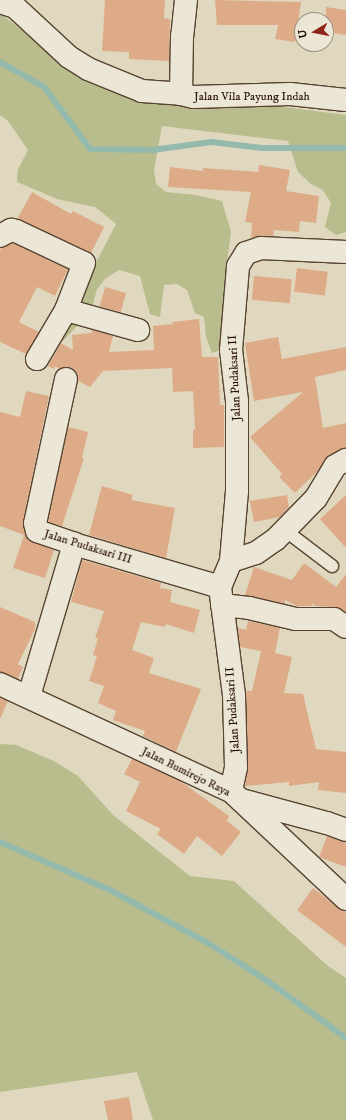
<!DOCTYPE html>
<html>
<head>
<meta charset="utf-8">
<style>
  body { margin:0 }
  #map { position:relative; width:346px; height:1120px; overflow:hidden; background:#e0d8be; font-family:"IM FELL DW Pica",serif }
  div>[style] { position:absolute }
  .green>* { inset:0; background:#b9bc8d }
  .stream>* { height:6px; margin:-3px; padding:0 3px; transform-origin:3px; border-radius:3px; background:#94baad }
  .building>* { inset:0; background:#deab88; transform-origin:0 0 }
  .roads { filter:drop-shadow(1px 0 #574330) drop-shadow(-1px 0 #574330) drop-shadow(0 1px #574330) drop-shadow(0 -1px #574330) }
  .service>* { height:12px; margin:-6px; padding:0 6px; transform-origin:6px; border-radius:6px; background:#ebe6d5 }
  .minor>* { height:22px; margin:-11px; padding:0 11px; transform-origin:11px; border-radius:11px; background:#ebe6d5 }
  span { translate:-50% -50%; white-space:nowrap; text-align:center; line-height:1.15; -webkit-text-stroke:3.5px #ebe6d5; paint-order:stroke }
  .street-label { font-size:12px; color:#291100 }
  .north { position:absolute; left:294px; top:12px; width:40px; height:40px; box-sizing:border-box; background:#ebe6d5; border:1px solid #9d9180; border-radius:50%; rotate:260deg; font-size:11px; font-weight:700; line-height:16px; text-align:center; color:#291100 }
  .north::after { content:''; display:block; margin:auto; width:14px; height:18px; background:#8f2418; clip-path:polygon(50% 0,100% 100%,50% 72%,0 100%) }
</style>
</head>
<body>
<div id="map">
  <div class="green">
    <i style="clip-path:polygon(0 13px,40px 45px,77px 63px,193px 100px,276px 106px,346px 115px,346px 232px,336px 235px,325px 227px,331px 203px,323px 190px,311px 184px,298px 172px,288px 141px,162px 126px,154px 170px,156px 184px,166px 192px,196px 195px,222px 201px,231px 232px,224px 285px,224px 349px,212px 353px,206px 337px,204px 317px,195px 313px,187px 290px,177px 284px,164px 285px,160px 317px,150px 314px,140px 276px,119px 270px,106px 278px,97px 289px,91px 311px,63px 341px,50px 336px,72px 285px,98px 259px,116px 224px,95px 207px,57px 199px,17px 182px,18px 169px,28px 150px,8px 121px,0 115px)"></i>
    <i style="clip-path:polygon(0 744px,16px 745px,54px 761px,78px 776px,113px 815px,190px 876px,234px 881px,328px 966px,346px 978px,346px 1120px,153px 1120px,137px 1072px,0 1092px)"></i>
  </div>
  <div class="stream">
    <i style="left:0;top:62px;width:51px;rotate:29.6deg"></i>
    <i style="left:44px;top:87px;width:77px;rotate:53.4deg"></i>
    <i style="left:90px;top:149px;width:62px;rotate:0.9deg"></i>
    <i style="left:152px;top:150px;width:60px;rotate:-7.7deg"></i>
    <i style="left:211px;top:142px;width:51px;rotate:6.7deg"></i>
    <i style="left:262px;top:148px;width:84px"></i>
    <i style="left:0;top:842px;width:120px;rotate:23.6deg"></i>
    <i style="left:110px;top:890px;width:111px;rotate:28.4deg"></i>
    <i style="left:208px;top:943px;width:69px;rotate:32.5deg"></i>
    <i style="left:266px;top:980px;width:99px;rotate:35.9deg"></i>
  </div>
  <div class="building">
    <i style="clip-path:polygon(105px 0,165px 0,164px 18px,170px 19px,169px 61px,129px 59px,129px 52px,102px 51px)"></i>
    <i style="clip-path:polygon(215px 0,301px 2px,295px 42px,275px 39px,278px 25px,217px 25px)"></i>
    <i style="clip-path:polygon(326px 7px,346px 10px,346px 35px,326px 32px)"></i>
    <i style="clip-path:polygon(259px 165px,290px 170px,286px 191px,319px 196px,316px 223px,300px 221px,299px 232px,274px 230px,273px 236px,261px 236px,251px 238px,252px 223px,245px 222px,251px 192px,168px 187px,170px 167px,203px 171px,203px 168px,258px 172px)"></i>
    <i style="clip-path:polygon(32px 192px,71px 214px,73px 211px,104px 227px,91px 253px,17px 219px)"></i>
    <i style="clip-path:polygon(13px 243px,68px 269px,55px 296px,37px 287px,19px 322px,39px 332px,26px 354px,0 342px,0 251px,1px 248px)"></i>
    <i style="left:297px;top:268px;width:31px;height:24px;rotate:7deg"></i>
    <i style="left:254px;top:276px;width:38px;height:24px;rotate:5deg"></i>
    <i style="left:105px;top:287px;width:22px;height:20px;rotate:16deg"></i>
    <i style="clip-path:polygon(199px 319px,202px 357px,218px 357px,220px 405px,224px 405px,224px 447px,193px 448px,193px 430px,195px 430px,193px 391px,173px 392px,172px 368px,103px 371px,90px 387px,78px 381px,78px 375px,75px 370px,69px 367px,59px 369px,55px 366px,54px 369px,48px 366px,61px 343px,73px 350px,72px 335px,91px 333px,92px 330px,113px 336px,109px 352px,154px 350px,153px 326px,173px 324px,172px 322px)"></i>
    <i style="clip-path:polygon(278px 337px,282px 359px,346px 347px,346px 370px,315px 377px,323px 428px,346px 423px,346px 448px,329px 455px,317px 472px,295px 493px,279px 477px,282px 474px,250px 437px,303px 392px,254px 401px,245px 343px)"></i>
    <i style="clip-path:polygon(26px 391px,49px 396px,23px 521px,25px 534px,28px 540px,54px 550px,45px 578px,13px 568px,24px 535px,0 526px,0 412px,20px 417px)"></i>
    <i style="clip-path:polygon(68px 427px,88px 432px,82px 458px,84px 458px,62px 526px,48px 522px)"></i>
    <i style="clip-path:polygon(102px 486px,133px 495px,131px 500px,175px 508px,166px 558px,89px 535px)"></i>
    <i style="clip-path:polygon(287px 495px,289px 507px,280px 517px,254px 522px,250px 501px)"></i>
    <i style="clip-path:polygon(346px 495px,346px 548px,320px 519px)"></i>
    <i style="clip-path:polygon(82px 560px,161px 583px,160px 588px,172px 590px,170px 602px,200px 610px,194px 633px,166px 624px,165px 627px,141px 622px,132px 650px,154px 658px,149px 673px,201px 689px,176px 752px,143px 736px,145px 731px,113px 720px,116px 711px,98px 703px,104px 686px,89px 681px,97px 656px,93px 655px,98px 638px,95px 638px,104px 611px,71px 602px)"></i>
    <i style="clip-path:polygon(304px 563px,336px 587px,346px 574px,346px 612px,334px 607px,315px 606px,312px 604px,311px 606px,297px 606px,285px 600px,285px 604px,245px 595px,254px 567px,292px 580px)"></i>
    <i style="clip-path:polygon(0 607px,35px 622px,35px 629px,18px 664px,23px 667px,18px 679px,0 672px)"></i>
    <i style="clip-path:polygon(248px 621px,280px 628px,275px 653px,292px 657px,284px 693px,303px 694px,316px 749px,346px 752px,346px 793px,318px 790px,319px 782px,289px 786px,289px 782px,245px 786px,248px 767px,246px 691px,252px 691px,261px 651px,240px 647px,238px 628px,246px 630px)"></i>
    <i style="clip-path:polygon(0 698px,8px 701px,0 719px)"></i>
    <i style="clip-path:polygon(132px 759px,180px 781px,229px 816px,227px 821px,241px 832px,222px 856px,197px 836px,184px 854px,157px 834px,161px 829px,126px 811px,140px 782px,124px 774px)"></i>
    <i style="clip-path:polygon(327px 836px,346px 842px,346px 867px,319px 857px)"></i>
    <i style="clip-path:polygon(313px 888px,346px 913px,346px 947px,297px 910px)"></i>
    <i style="clip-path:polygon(129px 1097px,133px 1120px,108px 1120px,104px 1101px)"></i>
  </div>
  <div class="roads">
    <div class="service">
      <i style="left:286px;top:531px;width:58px;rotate:37.3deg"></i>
    </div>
    <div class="minor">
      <i style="left:186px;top:0;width:36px;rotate:96deg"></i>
      <i style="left:182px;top:36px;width:58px;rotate:91deg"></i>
      <i style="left:181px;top:94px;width:12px;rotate:14deg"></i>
      <i style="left:193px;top:97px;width:97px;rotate:-1.8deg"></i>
      <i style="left:290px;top:94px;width:56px;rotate:6.1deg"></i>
      <i style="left:0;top:2px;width:16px;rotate:18deg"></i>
      <i style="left:15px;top:7px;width:74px;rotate:42.8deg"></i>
      <i style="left:69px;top:57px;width:22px;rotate:32deg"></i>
      <i style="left:88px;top:69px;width:58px;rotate:22.2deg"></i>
      <i style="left:142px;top:91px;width:39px;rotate:4deg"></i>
      <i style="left:0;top:236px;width:13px;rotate:-29deg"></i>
      <i style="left:11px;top:230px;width:5px;rotate:11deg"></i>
      <i style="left:16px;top:231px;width:75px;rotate:25.2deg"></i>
      <i style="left:84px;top:263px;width:50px;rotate:111deg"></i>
      <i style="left:66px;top:310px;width:57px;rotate:120.6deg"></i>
      <i style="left:66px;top:310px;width:75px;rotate:15.5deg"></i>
      <i style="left:66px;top:379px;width:147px;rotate:102.1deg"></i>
      <i style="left:35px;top:523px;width:8px;rotate:76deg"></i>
      <i style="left:37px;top:531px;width:39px;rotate:19deg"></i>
      <i style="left:74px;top:544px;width:152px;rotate:16.4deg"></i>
      <i style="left:231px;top:561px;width:26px;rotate:-18deg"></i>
      <i style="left:256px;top:553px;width:24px;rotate:-35deg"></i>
      <i style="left:276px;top:539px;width:57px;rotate:-45.7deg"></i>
      <i style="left:316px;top:498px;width:37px;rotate:-59deg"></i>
      <i style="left:335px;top:466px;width:13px;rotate:-29deg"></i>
      <i style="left:222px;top:605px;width:27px;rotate:6deg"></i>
      <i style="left:249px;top:608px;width:48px;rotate:13.2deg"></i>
      <i style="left:296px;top:619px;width:38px"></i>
      <i style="left:334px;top:619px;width:14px;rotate:34deg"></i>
      <i style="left:0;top:684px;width:255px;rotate:24.9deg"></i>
      <i style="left:231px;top:791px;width:158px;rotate:43.2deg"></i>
      <i style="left:29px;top:696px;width:159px;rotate:-73.5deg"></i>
      <i style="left:231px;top:791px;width:25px;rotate:-78deg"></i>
      <i style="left:236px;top:767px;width:72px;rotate:-91.6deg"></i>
      <i style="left:234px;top:695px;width:109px;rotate:-97.4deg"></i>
      <i style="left:220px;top:587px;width:28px;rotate:-67deg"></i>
      <i style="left:231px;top:561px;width:70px;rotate:-85.1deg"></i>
      <i style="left:237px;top:491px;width:90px;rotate:-90deg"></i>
      <i style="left:237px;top:401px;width:51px;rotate:-96.7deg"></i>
      <i style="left:231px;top:350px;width:84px;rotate:-85.2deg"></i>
      <i style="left:238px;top:266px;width:15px;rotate:-58deg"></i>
      <i style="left:246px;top:253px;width:16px;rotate:-18deg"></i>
      <i style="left:261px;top:248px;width:85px;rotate:2.7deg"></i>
      <i style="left:241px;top:800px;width:89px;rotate:15deg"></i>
      <i style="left:327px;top:823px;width:20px;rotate:20deg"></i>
    </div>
  </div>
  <div class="street-label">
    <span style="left:252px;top:97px">Jalan Vila Payung Indah</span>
    <span style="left:235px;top:378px;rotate:-93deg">Jalan Pudaksari II</span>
    <span style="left:88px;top:547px;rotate:17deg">Jalan Pudaksari III</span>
    <span style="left:233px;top:710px;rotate:-94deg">Jalan Pudaksari II</span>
    <span style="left:186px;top:772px;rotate:26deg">Jalan Bumirejo Raya</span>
  </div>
  <div class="north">U</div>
</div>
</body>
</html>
